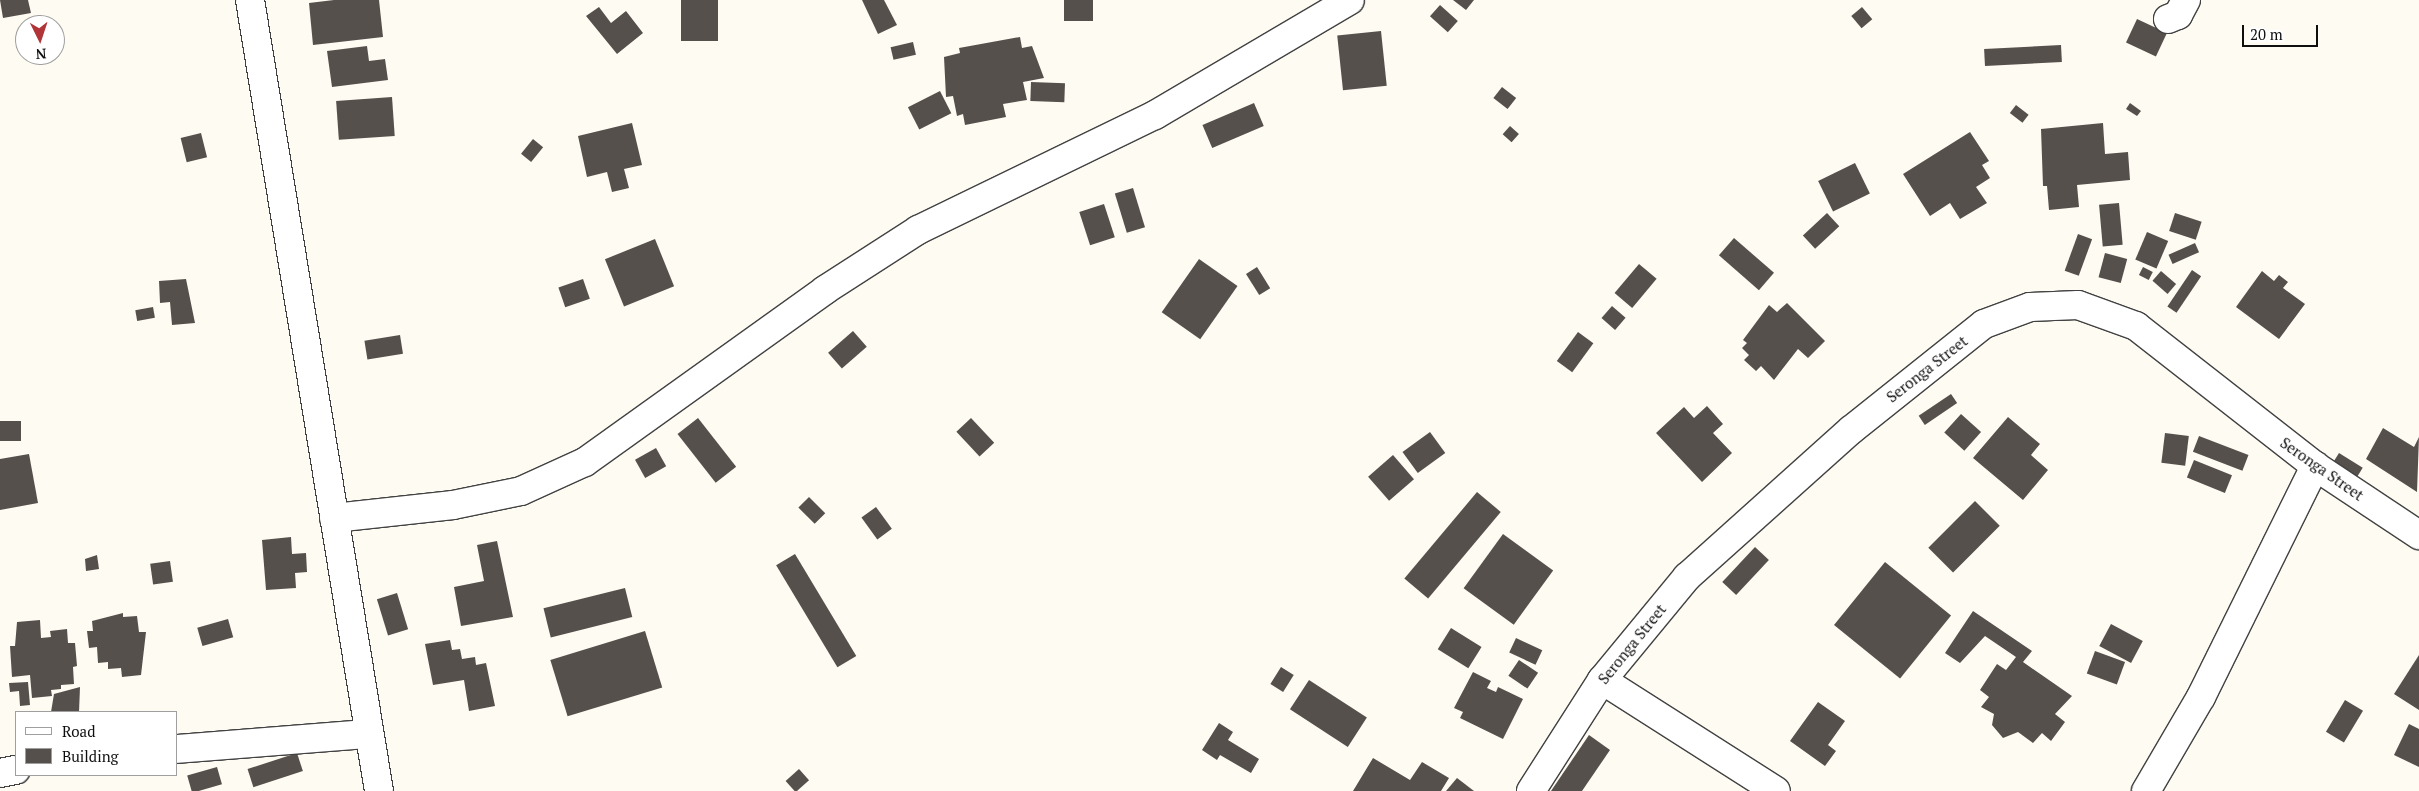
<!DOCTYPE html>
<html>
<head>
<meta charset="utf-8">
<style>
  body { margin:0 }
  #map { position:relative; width:2419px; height:791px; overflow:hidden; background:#fefbf2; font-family:"PT Serif",serif }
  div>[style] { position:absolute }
  .building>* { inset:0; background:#56504c; transform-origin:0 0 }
  .roads { filter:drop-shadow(1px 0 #424242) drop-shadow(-1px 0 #424242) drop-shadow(0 1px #424242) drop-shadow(0 -1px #424242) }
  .street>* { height:28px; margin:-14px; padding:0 14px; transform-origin:14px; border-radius:14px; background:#fff }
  span { translate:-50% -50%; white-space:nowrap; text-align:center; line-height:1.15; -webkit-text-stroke:5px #fff; paint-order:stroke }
  .street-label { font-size:15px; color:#0f0f0f }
  .legend { position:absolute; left:15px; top:711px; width:162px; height:65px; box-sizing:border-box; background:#fff; border:1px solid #9f9f9f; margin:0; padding:6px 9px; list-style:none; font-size:15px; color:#0f0f0f }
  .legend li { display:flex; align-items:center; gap:10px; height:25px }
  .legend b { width:25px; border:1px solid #9f9f9f }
  .north { position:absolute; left:15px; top:15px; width:50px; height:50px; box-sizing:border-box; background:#fff; border:1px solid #9f9f9f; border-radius:50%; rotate:176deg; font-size:14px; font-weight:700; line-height:20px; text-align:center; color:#0f0f0f }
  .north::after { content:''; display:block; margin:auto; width:18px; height:22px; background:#b13439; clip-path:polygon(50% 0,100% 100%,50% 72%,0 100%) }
  .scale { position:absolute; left:2242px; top:25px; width:76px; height:22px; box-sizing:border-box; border:2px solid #0f0f0f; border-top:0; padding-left:6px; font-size:15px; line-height:18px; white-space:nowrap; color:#0f0f0f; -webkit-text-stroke:4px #fff; paint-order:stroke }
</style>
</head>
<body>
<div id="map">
  <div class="building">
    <i style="clip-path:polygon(0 0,28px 0,31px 13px,3px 18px)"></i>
    <i style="clip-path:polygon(334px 0,379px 0,383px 37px,313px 45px,309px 3px)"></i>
    <i style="left:681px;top:0;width:37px;height:41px"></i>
    <i style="clip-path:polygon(862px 0,884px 0,897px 25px,878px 34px)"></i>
    <i style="left:1064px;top:0;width:29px;height:21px"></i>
    <i style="clip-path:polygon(1453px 0,1474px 0,1466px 10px)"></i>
    <i style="left:1440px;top:5px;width:24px;height:15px;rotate:42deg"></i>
    <i style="clip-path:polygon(599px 7px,611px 23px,626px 11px,643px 33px,617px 54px,586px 16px)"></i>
    <i style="left:1862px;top:7px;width:16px;height:14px;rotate:50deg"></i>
    <i style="left:2137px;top:19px;width:33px;height:26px;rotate:25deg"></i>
    <i style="left:1381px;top:31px;width:55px;height:44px;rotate:84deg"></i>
    <i style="clip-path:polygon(1020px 37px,1022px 48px,1032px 46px,1044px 78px,1023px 82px,1027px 100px,1003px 104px,1006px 117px,965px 125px,963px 114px,957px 116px,953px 96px,946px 97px,944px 57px,960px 53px,959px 48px)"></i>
    <i style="left:913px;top:42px;width:13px;height:23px;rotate:77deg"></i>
    <i style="left:2061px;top:45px;width:17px;height:77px;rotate:87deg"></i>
    <i style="clip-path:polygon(367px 46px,369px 61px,385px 59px,388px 80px,332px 87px,327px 51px)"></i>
    <i style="left:1031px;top:82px;width:34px;height:19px;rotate:2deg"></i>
    <i style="left:1502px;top:87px;width:18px;height:14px;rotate:38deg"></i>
    <i style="left:940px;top:91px;width:25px;height:36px;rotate:63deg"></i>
    <i style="left:392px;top:97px;width:39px;height:56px;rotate:86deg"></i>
    <i style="left:1254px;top:103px;width:25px;height:56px;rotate:67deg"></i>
    <i style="clip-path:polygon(2130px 103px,2141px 111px,2137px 116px,2126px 109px)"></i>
    <i style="left:2016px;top:105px;width:16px;height:10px;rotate:38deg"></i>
    <i style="clip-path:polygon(632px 123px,642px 165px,624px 169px,629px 188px,612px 192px,607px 172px,587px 177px,578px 136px)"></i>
    <i style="clip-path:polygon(2103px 123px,2105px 154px,2128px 152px,2130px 180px,2077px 185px,2079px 207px,2049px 210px,2047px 186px,2043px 186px,2041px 129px)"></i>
    <i style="left:1510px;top:126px;width:12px;height:11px;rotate:42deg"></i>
    <i style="clip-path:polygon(1970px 132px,1989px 161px,1982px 165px,1990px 178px,1976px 187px,1987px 203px,1960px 219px,1950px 203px,1930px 216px,1903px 174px)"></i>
    <i style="left:201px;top:133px;width:25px;height:21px;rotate:76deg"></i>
    <i style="left:533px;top:139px;width:13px;height:19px;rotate:39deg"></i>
    <i style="left:1855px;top:163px;width:34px;height:41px;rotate:64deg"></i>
    <i style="left:1133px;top:188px;width:41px;height:19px;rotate:73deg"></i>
    <i style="left:2119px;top:203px;width:42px;height:20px;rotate:85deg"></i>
    <i style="left:1104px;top:204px;width:35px;height:26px;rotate:72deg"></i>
    <i style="left:1827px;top:213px;width:18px;height:33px;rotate:47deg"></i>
    <i style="left:2175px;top:213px;width:28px;height:19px;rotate:18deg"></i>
    <i style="left:2147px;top:232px;width:23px;height:30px;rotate:23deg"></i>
    <i style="left:2078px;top:234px;width:15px;height:39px;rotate:20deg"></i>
    <i style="left:1734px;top:238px;width:53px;height:23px;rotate:41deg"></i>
    <i style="left:655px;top:239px;width:51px;height:54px;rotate:68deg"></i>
    <i style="left:2195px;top:243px;width:10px;height:29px;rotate:66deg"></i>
    <i style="left:2105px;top:253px;width:23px;height:25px;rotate:15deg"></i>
    <i style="left:1199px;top:259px;width:47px;height:65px;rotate:35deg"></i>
    <i style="left:1639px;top:264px;width:23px;height:38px;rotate:40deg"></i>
    <i style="left:1257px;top:267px;width:25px;height:13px;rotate:58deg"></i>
    <i style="left:2143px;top:267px;width:11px;height:9px;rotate:27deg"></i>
    <i style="left:2192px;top:270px;width:11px;height:44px;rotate:34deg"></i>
    <i style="left:2161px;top:271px;width:20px;height:13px;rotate:41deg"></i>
    <i style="clip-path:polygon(2262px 271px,2274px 281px,2279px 275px,2288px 282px,2283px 288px,2305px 304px,2279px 339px,2236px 307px)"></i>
    <i style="clip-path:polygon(186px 279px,195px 323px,172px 325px,170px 302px,160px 303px,159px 281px)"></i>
    <i style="left:583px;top:279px;width:21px;height:26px;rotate:71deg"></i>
    <i style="clip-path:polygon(1787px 303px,1825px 341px,1808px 358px,1798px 349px,1774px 380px,1761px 366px,1756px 371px,1744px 360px,1749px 355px,1742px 348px,1747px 343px,1743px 340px,1769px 305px,1777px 312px)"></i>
    <i style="left:1612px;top:306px;width:18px;height:16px;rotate:41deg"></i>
    <i style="left:153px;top:307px;width:11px;height:18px;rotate:80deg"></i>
    <i style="left:853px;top:331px;width:21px;height:33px;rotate:49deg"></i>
    <i style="left:1578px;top:332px;width:19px;height:36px;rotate:36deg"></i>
    <i style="left:400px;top:335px;width:19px;height:36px;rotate:81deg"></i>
    <i style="left:1951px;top:394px;width:11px;height:39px;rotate:56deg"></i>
    <i style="clip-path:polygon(1707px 406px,1723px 424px,1713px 433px,1732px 453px,1702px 482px,1656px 433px,1684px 407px,1694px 418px)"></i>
    <i style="left:1961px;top:414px;width:27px;height:25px;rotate:42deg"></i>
    <i style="clip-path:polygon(2008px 417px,2040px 444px,2031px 455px,2048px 470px,2023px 500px,1973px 458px)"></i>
    <i style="left:698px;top:418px;width:62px;height:26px;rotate:52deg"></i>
    <i style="left:971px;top:418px;width:34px;height:20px;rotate:47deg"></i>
    <i style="left:0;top:421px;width:21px;height:20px"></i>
    <i style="clip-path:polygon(2383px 428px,2414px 447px,2419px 437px,2417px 492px,2366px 459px)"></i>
    <i style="left:1430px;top:432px;width:26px;height:34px;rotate:54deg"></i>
    <i style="left:2165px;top:433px;width:24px;height:30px;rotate:7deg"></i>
    <i style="left:2199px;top:436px;width:53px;height:17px;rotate:21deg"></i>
    <i style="left:656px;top:448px;width:21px;height:24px;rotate:61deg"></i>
    <i style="left:2339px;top:453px;width:28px;height:17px;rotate:32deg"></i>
    <i style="clip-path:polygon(29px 454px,38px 503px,0 510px,0 459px)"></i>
    <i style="left:1393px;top:455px;width:32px;height:33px;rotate:49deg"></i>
    <i style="left:2194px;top:460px;width:41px;height:19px;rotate:22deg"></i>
    <i style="left:1477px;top:492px;width:31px;height:113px;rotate:40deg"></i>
    <i style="left:809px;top:497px;width:23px;height:15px;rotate:45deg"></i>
    <i style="left:1975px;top:501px;width:35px;height:66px;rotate:45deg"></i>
    <i style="left:876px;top:507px;width:27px;height:18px;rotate:54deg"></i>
    <i style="left:1503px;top:534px;width:62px;height:67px;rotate:36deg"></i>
    <i style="clip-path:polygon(291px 537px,292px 554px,306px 553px,307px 572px,295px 573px,296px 588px,266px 590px,262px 540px)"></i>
    <i style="clip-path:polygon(497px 541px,513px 617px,461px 626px,454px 587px,484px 581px,477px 545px)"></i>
    <i style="left:1755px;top:547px;width:19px;height:48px;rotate:43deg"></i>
    <i style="left:795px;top:554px;width:119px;height:22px;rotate:59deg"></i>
    <i style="clip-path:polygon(97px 555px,99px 569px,86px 571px,85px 559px)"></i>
    <i style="left:170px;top:561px;width:21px;height:20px;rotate:82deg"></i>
    <i style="left:1885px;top:562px;width:85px;height:81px;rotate:39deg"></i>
    <i style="left:625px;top:588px;width:30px;height:84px;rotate:76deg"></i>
    <i style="left:397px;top:593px;width:38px;height:21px;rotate:73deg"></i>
    <i style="clip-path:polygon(1973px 611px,2032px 651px,2023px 662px,2072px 696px,2055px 714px,2065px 722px,2051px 741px,2042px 733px,2033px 743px,2018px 732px,2003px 738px,1992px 725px,1994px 714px,1981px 707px,1989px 697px,1980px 690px,1997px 664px,2006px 670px,2016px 657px,1985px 636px,1960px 663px,1945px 653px)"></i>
    <i style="clip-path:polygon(123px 613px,123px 617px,137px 616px,139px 632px,146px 632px,141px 675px,122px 677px,121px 668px,108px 669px,108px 662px,98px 663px,97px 647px,89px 648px,87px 631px,93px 631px,92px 621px)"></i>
    <i style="left:228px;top:619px;width:19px;height:32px;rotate:74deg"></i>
    <i style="clip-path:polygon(40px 620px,41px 638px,51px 637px,50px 631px,67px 629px,68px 643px,75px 643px,77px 666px,73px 667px,74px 684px,61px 685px,61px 689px,51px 690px,52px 696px,32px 698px,30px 675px,12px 677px,10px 646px,15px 646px,17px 622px)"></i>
    <i style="left:2111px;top:624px;width:36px;height:25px;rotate:28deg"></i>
    <i style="left:1451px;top:628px;width:36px;height:25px;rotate:32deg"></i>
    <i style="left:645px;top:631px;width:59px;height:99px;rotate:73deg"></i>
    <i style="left:1516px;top:638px;width:29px;height:16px;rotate:25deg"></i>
    <i style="clip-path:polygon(450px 640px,452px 650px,460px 649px,462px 659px,475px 657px,476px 665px,486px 663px,495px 706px,469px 711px,464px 680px,433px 685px,425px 644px)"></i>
    <i style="left:2095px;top:651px;width:32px;height:24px;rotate:20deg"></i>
    <i style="clip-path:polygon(2419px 655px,2419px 710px,2394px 694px)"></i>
    <i style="left:1519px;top:660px;width:23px;height:19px;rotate:34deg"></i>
    <i style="left:1281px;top:667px;width:15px;height:20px;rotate:32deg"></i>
    <i style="clip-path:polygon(1473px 672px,1491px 681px,1487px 688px,1496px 692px,1498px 687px,1523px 699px,1503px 739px,1460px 718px,1463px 712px,1454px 708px)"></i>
    <i style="left:1309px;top:680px;width:69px;height:35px;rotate:33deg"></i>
    <i style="clip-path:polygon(28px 682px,30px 705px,20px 706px,19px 691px,10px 692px,9px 683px)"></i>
    <i style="clip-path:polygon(80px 687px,79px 712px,51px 712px,54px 694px)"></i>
    <i style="left:2345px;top:700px;width:21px;height:37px;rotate:31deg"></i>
    <i style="clip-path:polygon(1818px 702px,1845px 721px,1828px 745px,1836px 751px,1825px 766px,1790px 741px)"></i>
    <i style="clip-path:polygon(1219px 723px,1233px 732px,1228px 740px,1259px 759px,1251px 773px,1220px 755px,1217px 760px,1202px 750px)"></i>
    <i style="clip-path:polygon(2409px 724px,2419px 729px,2419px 767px,2394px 755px)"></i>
    <i style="clip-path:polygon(1589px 735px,1610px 750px,1582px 791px,1551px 791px)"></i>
    <i style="left:297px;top:753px;width:19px;height:52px;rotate:72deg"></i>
    <i style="clip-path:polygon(1373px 758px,1410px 780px,1422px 762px,1449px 778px,1441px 791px,1353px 791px)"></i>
    <i style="left:217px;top:767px;width:18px;height:31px;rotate:74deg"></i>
    <i style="left:799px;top:769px;width:15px;height:18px;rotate:48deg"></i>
    <i style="clip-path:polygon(1457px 778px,1474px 791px,1446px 791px)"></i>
  </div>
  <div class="roads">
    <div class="street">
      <i style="left:250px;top:0;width:801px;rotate:80.74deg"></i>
      <i style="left:2168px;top:19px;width:11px;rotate:-22deg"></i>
      <i style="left:2178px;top:15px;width:17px;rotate:-62deg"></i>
      <i style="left:334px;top:518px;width:120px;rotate:-6.2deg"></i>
      <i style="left:453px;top:505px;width:69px;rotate:-11.6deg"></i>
      <i style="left:521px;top:491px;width:70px;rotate:-24.4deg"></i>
      <i style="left:585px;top:462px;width:295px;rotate:-35.6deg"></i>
      <i style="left:825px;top:290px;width:111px;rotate:-32.8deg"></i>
      <i style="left:918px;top:230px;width:263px;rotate:-25.9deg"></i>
      <i style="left:1155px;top:115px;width:226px;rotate:-30.5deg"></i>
      <i style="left:1602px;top:680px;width:206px;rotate:32.5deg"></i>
      <i style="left:176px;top:749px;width:193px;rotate:-4.5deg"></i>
      <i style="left:0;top:773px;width:16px;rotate:-11deg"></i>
      <i style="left:1531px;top:791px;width:132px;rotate:-57.4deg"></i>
      <i style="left:1602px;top:680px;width:134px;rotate:-50.5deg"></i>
      <i style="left:1687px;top:577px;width:220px;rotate:-41.9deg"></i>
      <i style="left:1851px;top:430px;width:170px;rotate:-38.6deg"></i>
      <i style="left:1984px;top:324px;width:49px;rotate:-20.3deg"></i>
      <i style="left:2030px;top:307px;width:48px;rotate:-2.4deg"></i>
      <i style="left:2078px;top:305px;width:62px;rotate:19.9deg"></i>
      <i style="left:2136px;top:326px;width:227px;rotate:38deg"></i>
      <i style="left:2315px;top:466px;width:125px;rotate:33.6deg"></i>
      <i style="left:2146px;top:791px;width:109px;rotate:-59.7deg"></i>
      <i style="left:2201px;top:697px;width:258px;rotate:-63.7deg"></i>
    </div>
  </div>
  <div class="street-label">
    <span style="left:1927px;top:369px;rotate:-38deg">Seronga Street</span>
    <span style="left:2322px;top:469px;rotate:35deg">Seronga Street</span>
    <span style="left:1632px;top:644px;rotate:-51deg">Seronga Street</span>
  </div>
  <ul class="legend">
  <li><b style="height:6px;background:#fff"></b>Road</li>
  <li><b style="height:14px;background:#56504c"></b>Building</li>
  </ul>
  <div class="north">N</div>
  <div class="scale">20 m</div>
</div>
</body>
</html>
